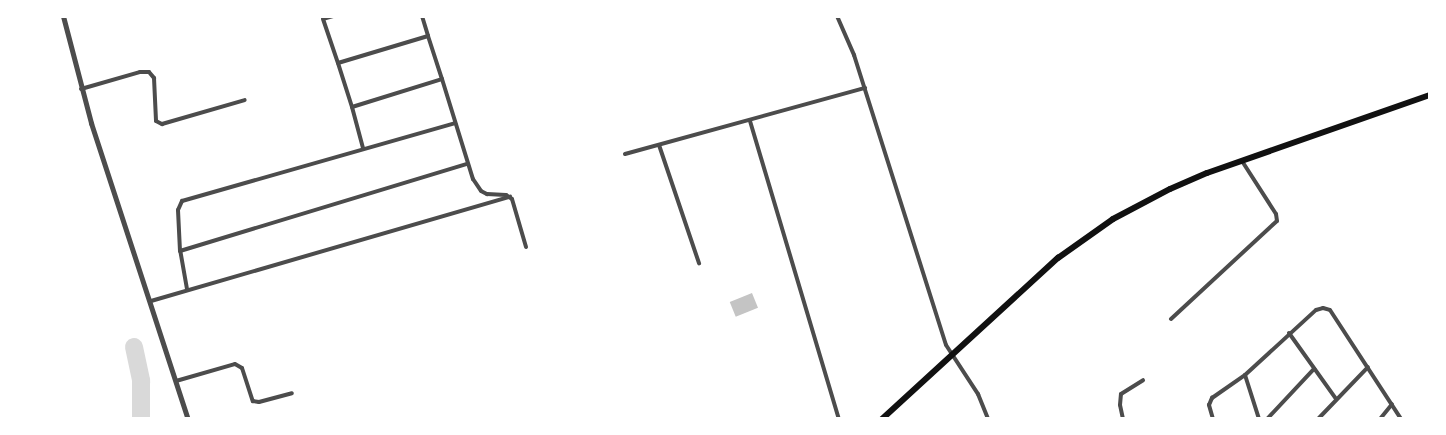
<!DOCTYPE html>
<html>
<head>
<meta charset="utf-8">
<style>
  body { margin:0 }
  #map { position:relative; width:1446px; height:435px; overflow:hidden; background:#fff; font-family:"Work Sans",sans-serif }
  div>[style] { position:absolute }
  .river>* { height:18px; margin:-9px; padding:0 9px; transform-origin:9px; border-radius:9px; background:#d9d9d9 }
  .building>* { inset:0; background:#c4c4c4; transform-origin:0 0 }
  .minor>* { height:4px; margin:-2px; padding:0 2px; transform-origin:2px; border-radius:2px; background:#4c4c4c }
  .tertiary>* { height:5px; margin:-2.5px; padding:0 2.5px; transform-origin:2.5px; border-radius:2.5px; background:#4c4c4c }
  .primary>* { height:6px; margin:-3px; padding:0 3px; transform-origin:3px; border-radius:3px; background:#111 }
  span { translate:-50% -50%; white-space:nowrap; text-align:center; line-height:1.15; -webkit-text-stroke:4px #fff; paint-order:stroke }
  .frame { position:absolute; inset:0; border:18px solid #fff; pointer-events:none }
</style>
</head>
<body>
<div id="map">
  <div class="river">
    <i style="left:134px;top:347px;width:35px;rotate:78deg"></i>
    <i style="left:141px;top:381px;width:38px;rotate:90deg"></i>
  </div>
  <div class="building">
    <i style="left:752px;top:293px;width:16px;height:24px;rotate:68deg"></i>
  </div>
  <div class="minor">
    <i style="left:333px;top:16px;width:10px;rotate:163deg"></i>
    <i style="left:323px;top:19px;width:46px;rotate:71.2deg"></i>
    <i style="left:422px;top:16px;width:21px;rotate:73deg"></i>
    <i style="left:837px;top:16px;width:43px;rotate:66.4deg"></i>
    <i style="left:854px;top:55px;width:304px;rotate:72.4deg"></i>
    <i style="left:946px;top:345px;width:59px;rotate:56.9deg"></i>
    <i style="left:978px;top:394px;width:27px;rotate:68deg"></i>
    <i style="left:81px;top:89px;width:61px;rotate:-16.1deg"></i>
    <i style="left:140px;top:72px;width:9px"></i>
    <i style="left:149px;top:72px;width:8px;rotate:50deg"></i>
    <i style="left:154px;top:78px;width:43px;rotate:87.3deg"></i>
    <i style="left:156px;top:121px;width:7px;rotate:27deg"></i>
    <i style="left:162px;top:124px;width:86px;rotate:-16.1deg"></i>
    <i style="left:352px;top:107px;width:46px;rotate:-107.7deg"></i>
    <i style="left:338px;top:63px;width:94px;rotate:-16.7deg"></i>
    <i style="left:428px;top:36px;width:45px;rotate:72deg"></i>
    <i style="left:750px;top:121px;width:311px;rotate:73.4deg"></i>
    <i style="left:659px;top:145px;width:125px;rotate:71.3deg"></i>
    <i style="left:363px;top:148px;width:42px;rotate:-105deg"></i>
    <i style="left:352px;top:107px;width:94px;rotate:-17.3deg"></i>
    <i style="left:442px;top:79px;width:105px;rotate:72.8deg"></i>
    <i style="left:473px;top:179px;width:14px;rotate:56deg"></i>
    <i style="left:481px;top:191px;width:7px;rotate:27deg"></i>
    <i style="left:487px;top:194px;width:19px;rotate:3deg"></i>
    <i style="left:506px;top:195px;width:7px;rotate:34deg"></i>
    <i style="left:512px;top:199px;width:50px;rotate:73.7deg"></i>
    <i style="left:625px;top:154px;width:249px;rotate:-15.4deg"></i>
    <i style="left:180px;top:251px;width:300px;rotate:-16.9deg"></i>
    <i style="left:187px;top:289px;width:39px;rotate:-100deg"></i>
    <i style="left:180px;top:251px;width:41px;rotate:-92.8deg"></i>
    <i style="left:178px;top:210px;width:10px;rotate:-66deg"></i>
    <i style="left:182px;top:201px;width:284px;rotate:-15.9deg"></i>
    <i style="left:151px;top:301px;width:374px;rotate:-16.2deg"></i>
    <i style="left:1171px;top:319px;width:144px;rotate:-42.8deg"></i>
    <i style="left:1277px;top:221px;width:7px;rotate:-98deg"></i>
    <i style="left:1276px;top:214px;width:63px;rotate:-122.7deg"></i>
    <i style="left:1289px;top:333px;width:81px;rotate:54.5deg"></i>
    <i style="left:1245px;top:375px;width:46px;rotate:72.3deg"></i>
    <i style="left:176px;top:381px;width:61px;rotate:-16.1deg"></i>
    <i style="left:235px;top:364px;width:8px;rotate:30deg"></i>
    <i style="left:242px;top:368px;width:35px;rotate:72deg"></i>
    <i style="left:253px;top:401px;width:6px;rotate:9deg"></i>
    <i style="left:259px;top:402px;width:34px;rotate:-15deg"></i>
    <i style="left:1123px;top:419px;width:14px;rotate:-102deg"></i>
    <i style="left:1120px;top:405px;width:11px;rotate:-85deg"></i>
    <i style="left:1121px;top:394px;width:26px;rotate:-32deg"></i>
    <i style="left:1213px;top:419px;width:15px;rotate:-106deg"></i>
    <i style="left:1209px;top:405px;width:8px;rotate:-67deg"></i>
    <i style="left:1212px;top:398px;width:40px;rotate:-34.9deg"></i>
    <i style="left:1245px;top:375px;width:96px;rotate:-42.5deg"></i>
    <i style="left:1316px;top:310px;width:7px;rotate:-16deg"></i>
    <i style="left:1323px;top:308px;width:7px;rotate:16deg"></i>
    <i style="left:1330px;top:310px;width:130px;rotate:56.9deg"></i>
    <i style="left:1267px;top:419px;width:69px;rotate:-46.8deg"></i>
    <i style="left:1318px;top:419px;width:72px;rotate:-46.1deg"></i>
    <i style="left:1380px;top:419px;width:19px;rotate:-51deg"></i>
  </div>
  <div class="tertiary">
    <i style="left:63px;top:16px;width:111px;rotate:75.3deg"></i>
    <i style="left:91px;top:123px;width:311px;rotate:71.9deg"></i>
  </div>
  <div class="primary">
    <i style="left:882px;top:419px;width:239px;rotate:-42.5deg"></i>
    <i style="left:1058px;top:258px;width:67px;rotate:-35.3deg"></i>
    <i style="left:1113px;top:219px;width:64px;rotate:-27.8deg"></i>
    <i style="left:1170px;top:189px;width:40px;rotate:-23.4deg"></i>
    <i style="left:1207px;top:173px;width:236px;rotate:-19.3deg"></i>
  </div>
  <div class="frame"></div>
</div>
</body>
</html>
